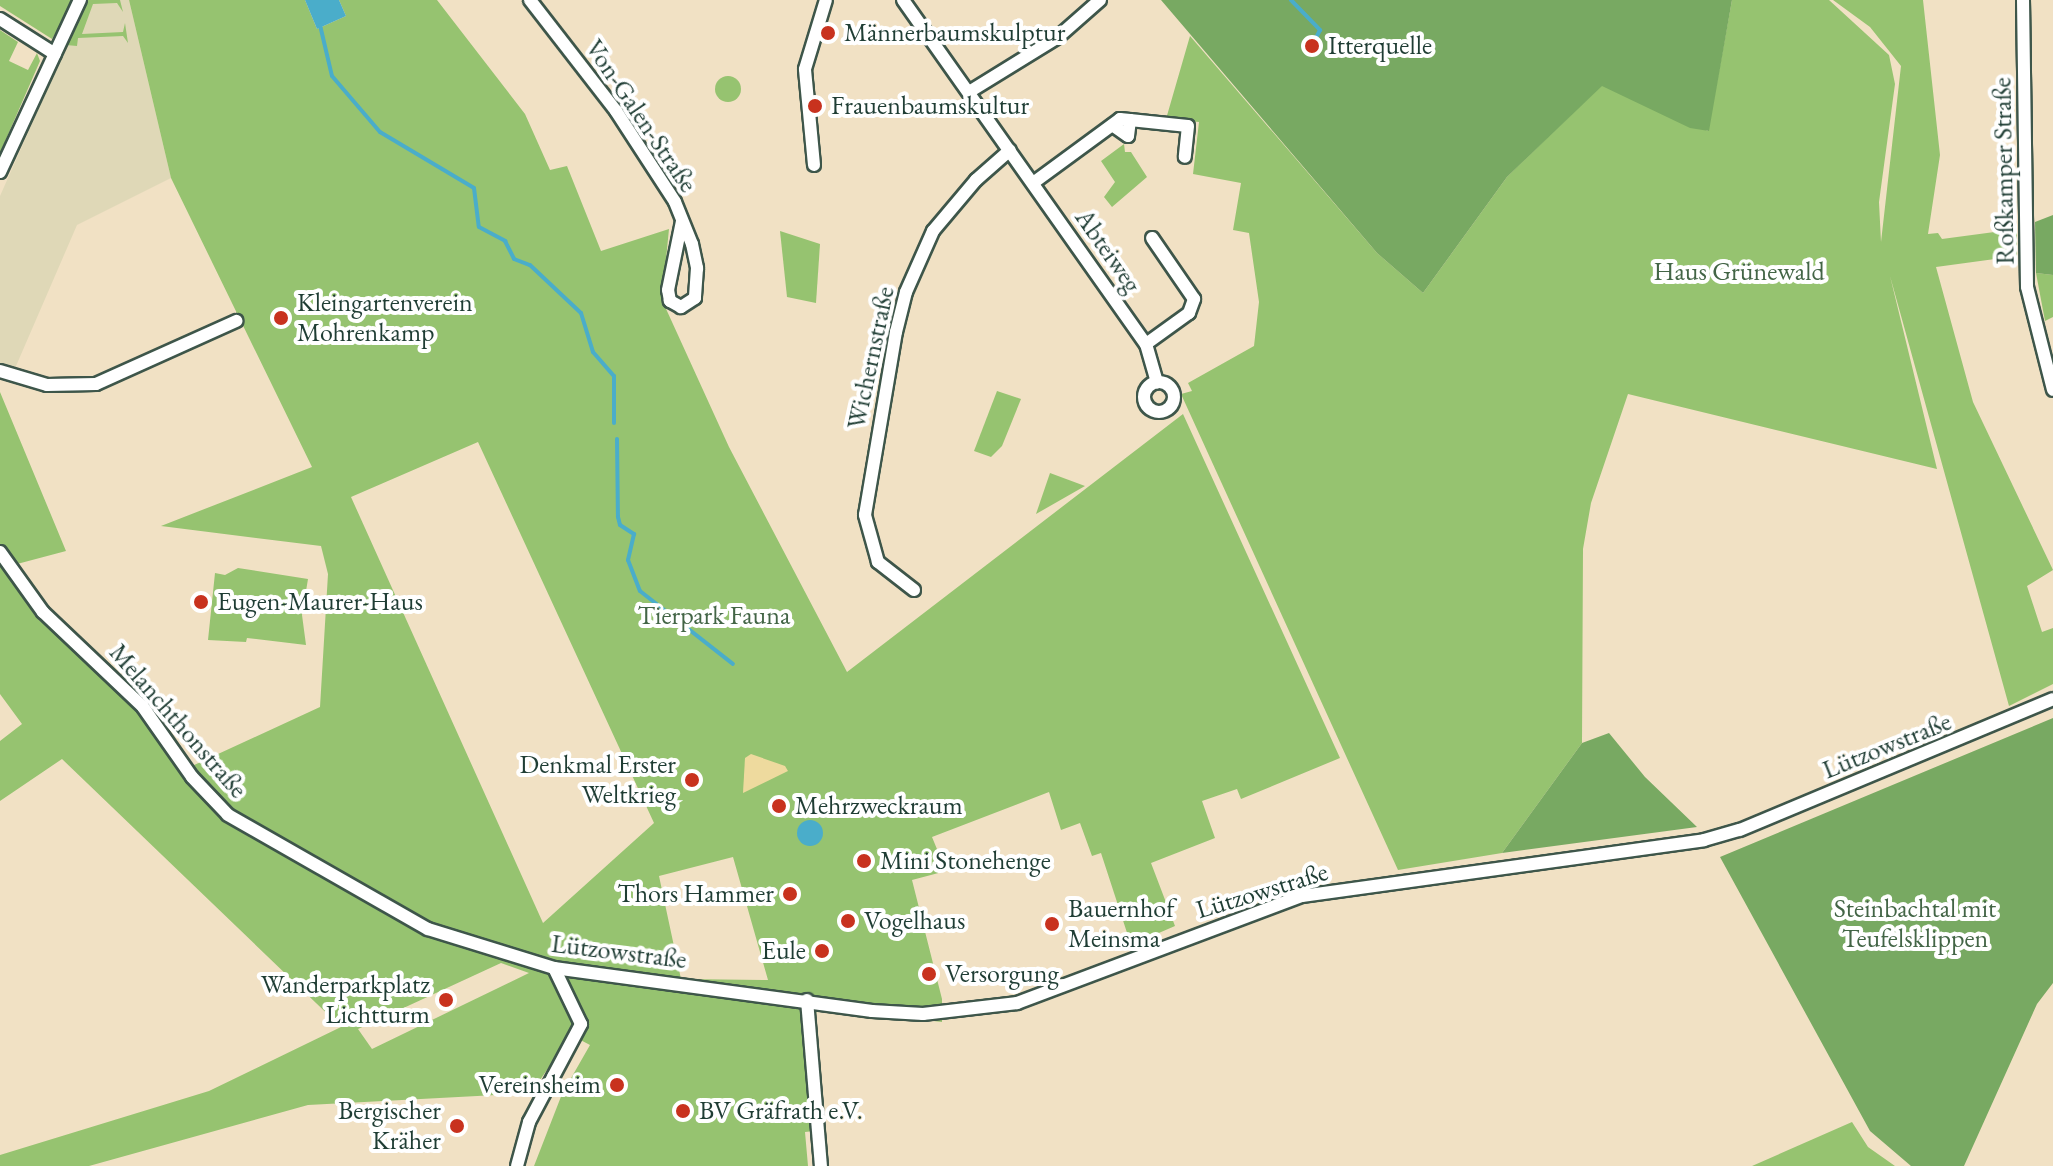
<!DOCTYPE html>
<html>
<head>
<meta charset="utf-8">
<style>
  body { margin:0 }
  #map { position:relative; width:2053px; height:1166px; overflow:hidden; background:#f1e1c4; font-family:"EB Garamond",serif }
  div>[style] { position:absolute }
  .built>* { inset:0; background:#dfd8b7 }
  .green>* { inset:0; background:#96c370 }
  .round { border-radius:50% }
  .forest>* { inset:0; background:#78a962 }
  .sand>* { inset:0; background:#eeda9e }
  .water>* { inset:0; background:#4aadca }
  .stream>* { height:4px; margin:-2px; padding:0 2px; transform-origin:2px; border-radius:2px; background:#4aadca }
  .roads { filter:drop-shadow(2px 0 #3e564a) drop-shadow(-2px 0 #3e564a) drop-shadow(0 2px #3e564a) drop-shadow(0 -2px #3e564a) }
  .minor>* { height:12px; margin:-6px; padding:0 6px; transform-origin:6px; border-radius:6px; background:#fff }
  .minor>.ring { margin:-6px; padding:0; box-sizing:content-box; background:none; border:12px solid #fff; border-radius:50% }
  .dots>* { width:22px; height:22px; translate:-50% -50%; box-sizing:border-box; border:4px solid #fff; border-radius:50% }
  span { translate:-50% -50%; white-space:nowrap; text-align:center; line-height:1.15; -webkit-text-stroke:8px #fff; paint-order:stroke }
  .poi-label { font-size:26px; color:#1f3d34 }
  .left { translate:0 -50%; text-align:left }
  .right { translate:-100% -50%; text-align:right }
  .street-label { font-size:26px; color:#1f3d34 }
  .park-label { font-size:26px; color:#436546 }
</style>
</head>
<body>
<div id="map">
  <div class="built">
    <i style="clip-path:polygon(87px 0,129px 0,171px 178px,77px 225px,13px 373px,0 366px,0 196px)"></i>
  </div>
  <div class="green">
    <i style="clip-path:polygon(0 0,75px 0,52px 39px,0 6px)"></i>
    <i style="clip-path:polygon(87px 0,120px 0,123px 12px,117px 3px,93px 4px,82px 34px,123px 32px,125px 23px,128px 43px,123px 36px,78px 38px,77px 46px,66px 45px)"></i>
    <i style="clip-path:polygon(evenodd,129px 0,305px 0,317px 29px,346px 16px,339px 0,437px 0,525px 114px,550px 170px,567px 166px,601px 251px,669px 229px,662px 300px,729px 447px,847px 672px,1183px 414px,1340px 758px,1241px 799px,1237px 789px,1202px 801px,1215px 838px,1151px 863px,1175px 926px,1131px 945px,1101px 853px,1092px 856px,1080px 823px,1061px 830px,1049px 792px,932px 837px,946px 871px,912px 880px,942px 999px,942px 1022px,819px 1008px,814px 1017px,814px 1131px,805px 1132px,808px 1166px,534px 1166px,562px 1094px,590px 1045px,571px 1035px,531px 1093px,308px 1105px,89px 1166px,0 1166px,0 1155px,209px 1091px,341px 1027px,62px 759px,0 801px,0 741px,22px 724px,0 694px,0 392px,66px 551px,2px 568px,36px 617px,136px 706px,179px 772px,320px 707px,328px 574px,321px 546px,161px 526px,312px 467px,171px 178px,129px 0,478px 442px,654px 823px,543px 923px,351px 497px,478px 442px,129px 0,733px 857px,768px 980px,681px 979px,659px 876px,733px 857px,129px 0,501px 963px,529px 973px,372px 1049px,358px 1029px,501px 963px)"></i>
    <i style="clip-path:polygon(1732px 0,1829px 0,1889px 55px,1895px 84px,1879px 202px,1881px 242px,1901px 66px,1870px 27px,1833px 0,1923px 0,1940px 155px,1928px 234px,1938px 233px,1942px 239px,2017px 229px,2017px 256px,1936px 267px,1973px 402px,2053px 570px,2027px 586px,2042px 632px,2053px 628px,2053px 684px,2009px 706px,1890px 276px,1937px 469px,1628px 394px,1591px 503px,1583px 549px,1582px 743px,1502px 853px,1398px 870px,1181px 394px,1192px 391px,1188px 383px,1254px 346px,1259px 302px,1249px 233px,1233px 230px,1241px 183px,1193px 174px,1199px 122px,1166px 119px,1190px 36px,1377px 253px,1423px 293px,1507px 177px,1602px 85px,1708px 131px)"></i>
    <i style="clip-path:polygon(0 30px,18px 42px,9px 61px,28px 70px,37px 53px,40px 61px,0 153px)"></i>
    <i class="round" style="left:715px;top:76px;width:26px;height:26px"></i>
    <i style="clip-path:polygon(1124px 144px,1125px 152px,1131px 152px,1147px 177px,1112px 207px,1104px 197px,1115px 182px,1101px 161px)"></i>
    <i style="clip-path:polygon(780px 231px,820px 244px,816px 303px,787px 297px)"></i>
    <i style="clip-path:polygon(2036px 273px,2053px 275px,2053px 317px,2045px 321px)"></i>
    <i style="clip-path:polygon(997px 391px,1021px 399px,1002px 446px,991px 457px,974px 451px)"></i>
    <i style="clip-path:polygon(1050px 473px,1085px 486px,1036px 514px)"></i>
    <i style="clip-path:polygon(238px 568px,308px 579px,302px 615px,306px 645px,247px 638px,246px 642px,208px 640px,215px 573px,225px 575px)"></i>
    <i style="clip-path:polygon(1852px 1122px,1868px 1147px,1895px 1166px,1752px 1166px)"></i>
  </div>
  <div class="forest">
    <i style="clip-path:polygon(1161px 0,1732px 0,1709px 131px,1690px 128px,1602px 86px,1507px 177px,1423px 293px,1377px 253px)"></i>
    <i style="clip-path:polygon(2053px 215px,2053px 275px,2036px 273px,2035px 222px)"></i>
    <i style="clip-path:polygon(2053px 718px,2053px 983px,2037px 1004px,1964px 1166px,1911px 1166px,1870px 1131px,1720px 857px)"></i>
    <i style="clip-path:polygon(1609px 733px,1645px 777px,1697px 827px,1502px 853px,1582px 743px)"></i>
  </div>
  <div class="sand">
    <i style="clip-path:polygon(751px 754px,785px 766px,788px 771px,743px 793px,745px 758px)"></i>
  </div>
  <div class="water">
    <i style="clip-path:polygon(305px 0,339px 0,346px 16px,317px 29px)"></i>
    <i class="round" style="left:797px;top:820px;width:26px;height:26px"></i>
  </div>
  <div class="stream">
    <i style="left:1291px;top:0;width:42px;rotate:46deg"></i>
    <i style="left:1320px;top:30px;width:18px;rotate:117deg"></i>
    <i style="left:320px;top:25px;width:52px;rotate:76.8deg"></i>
    <i style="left:332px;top:76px;width:74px;rotate:49.4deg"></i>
    <i style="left:380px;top:132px;width:109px;rotate:30.8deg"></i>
    <i style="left:474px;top:188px;width:39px;rotate:83deg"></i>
    <i style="left:479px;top:227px;width:30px;rotate:28deg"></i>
    <i style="left:505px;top:241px;width:20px;rotate:63deg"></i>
    <i style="left:514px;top:259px;width:17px;rotate:21deg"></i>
    <i style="left:530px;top:265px;width:70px;rotate:43.3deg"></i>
    <i style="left:581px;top:313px;width:41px;rotate:72.9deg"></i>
    <i style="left:593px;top:352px;width:32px;rotate:49deg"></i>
    <i style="left:614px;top:376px;width:47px;rotate:90deg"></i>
    <i style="left:617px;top:439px;width:78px;rotate:89.3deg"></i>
    <i style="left:618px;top:517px;width:8px;rotate:76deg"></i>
    <i style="left:620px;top:525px;width:17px;rotate:33deg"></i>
    <i style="left:634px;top:534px;width:27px;rotate:103deg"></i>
    <i style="left:628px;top:560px;width:33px;rotate:69deg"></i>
    <i style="left:640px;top:591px;width:118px;rotate:38.1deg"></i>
  </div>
  <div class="roads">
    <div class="minor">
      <i style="left:530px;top:0;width:140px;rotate:52.2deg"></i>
      <i style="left:616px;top:111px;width:108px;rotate:57deg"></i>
      <i style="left:675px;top:202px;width:45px;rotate:68deg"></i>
      <i style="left:692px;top:244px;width:25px;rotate:78deg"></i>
      <i style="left:697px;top:268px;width:30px;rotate:94deg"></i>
      <i style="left:695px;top:298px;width:17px;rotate:147deg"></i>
      <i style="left:681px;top:307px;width:13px;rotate:-151deg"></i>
      <i style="left:670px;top:301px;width:11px;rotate:-100deg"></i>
      <i style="left:668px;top:290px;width:70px;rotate:-78.5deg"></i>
      <i style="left:903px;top:0;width:421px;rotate:54.8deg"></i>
      <i style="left:1146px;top:344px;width:40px;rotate:74deg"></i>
      <i style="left:2023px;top:0;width:287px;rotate:89.2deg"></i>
      <i style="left:2027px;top:287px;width:106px;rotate:75.8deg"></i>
      <i style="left:0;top:19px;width:65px;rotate:32.5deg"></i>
      <i style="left:969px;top:92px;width:105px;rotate:-31.7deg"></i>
      <i style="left:1058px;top:37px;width:56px;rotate:-41.4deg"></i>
      <i style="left:1130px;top:120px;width:58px;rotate:5.9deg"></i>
      <i style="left:1188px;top:126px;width:31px;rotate:96deg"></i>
      <i style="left:814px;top:165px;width:96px;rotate:-95.4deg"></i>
      <i style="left:805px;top:69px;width:72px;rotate:-73.1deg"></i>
      <i style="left:0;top:172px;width:190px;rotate:-65.1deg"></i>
      <i style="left:1033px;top:183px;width:108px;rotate:-36.3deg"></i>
      <i style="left:1120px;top:119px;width:10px;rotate:6deg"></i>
      <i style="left:1130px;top:120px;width:16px;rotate:97deg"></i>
      <i style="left:1128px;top:136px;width:19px;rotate:-145deg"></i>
      <i style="left:1146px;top:344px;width:53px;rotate:-35.8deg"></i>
      <i style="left:1189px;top:313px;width:15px;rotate:-70deg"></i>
      <i style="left:1194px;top:299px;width:74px;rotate:-124.5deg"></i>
      <i style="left:0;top:371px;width:49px;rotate:16.6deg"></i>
      <i style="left:47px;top:385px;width:49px;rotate:-1.2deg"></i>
      <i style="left:96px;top:384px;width:154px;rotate:-24.2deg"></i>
      <i class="ring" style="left:1144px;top:382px;width:18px;height:18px"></i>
      <i style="left:0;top:552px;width:74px;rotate:54.4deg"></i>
      <i style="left:43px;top:612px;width:138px;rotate:43.5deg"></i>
      <i style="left:143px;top:707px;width:85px;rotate:55deg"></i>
      <i style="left:192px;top:777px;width:52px;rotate:46.5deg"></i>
      <i style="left:228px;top:815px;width:230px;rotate:29.7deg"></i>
      <i style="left:428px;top:929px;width:132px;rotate:17.2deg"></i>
      <i style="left:554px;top:968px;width:321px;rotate:7.7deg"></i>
      <i style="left:872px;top:1011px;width:51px;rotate:3.4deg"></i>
      <i style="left:923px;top:1014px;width:95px;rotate:-6.7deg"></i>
      <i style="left:1017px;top:1003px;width:304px;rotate:-20.6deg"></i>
      <i style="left:1302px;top:896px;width:406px;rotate:-7.9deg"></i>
      <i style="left:1704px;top:840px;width:37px;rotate:-16deg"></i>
      <i style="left:1740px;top:830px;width:339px;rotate:-22.7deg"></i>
      <i style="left:914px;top:590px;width:46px;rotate:-142.1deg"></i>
      <i style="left:878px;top:562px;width:49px;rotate:-105.5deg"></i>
      <i style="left:865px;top:515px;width:186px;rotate:-80.4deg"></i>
      <i style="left:896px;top:332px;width:41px;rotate:-76deg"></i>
      <i style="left:906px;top:292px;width:67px;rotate:-66.1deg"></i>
      <i style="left:933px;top:231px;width:67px;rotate:-49.9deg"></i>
      <i style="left:976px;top:180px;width:45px;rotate:-41.4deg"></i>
      <i style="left:807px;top:1000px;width:167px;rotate:85.2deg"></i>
      <i style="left:517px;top:1166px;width:46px;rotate:-74.7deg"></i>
      <i style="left:529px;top:1122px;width:111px;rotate:-62deg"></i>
      <i style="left:581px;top:1024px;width:62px;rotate:-115.7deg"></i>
    </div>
  </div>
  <div class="dots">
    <i style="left:828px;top:33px;background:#c8321e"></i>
    <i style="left:1312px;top:46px;background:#c8321e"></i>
    <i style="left:815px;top:106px;background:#c8321e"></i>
    <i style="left:281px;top:318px;background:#c8321e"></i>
    <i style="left:201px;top:602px;background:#c8321e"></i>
    <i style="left:692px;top:780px;background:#c8321e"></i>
    <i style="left:779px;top:806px;background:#c8321e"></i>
    <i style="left:864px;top:861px;background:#c8321e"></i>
    <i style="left:790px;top:894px;background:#c8321e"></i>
    <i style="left:848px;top:921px;background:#c8321e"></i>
    <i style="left:1052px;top:924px;background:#c8321e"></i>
    <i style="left:822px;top:951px;background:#c8321e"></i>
    <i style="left:929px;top:974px;background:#c8321e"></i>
    <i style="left:446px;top:1000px;background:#c8321e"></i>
    <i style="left:617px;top:1085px;background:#c8321e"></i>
    <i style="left:683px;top:1111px;background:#c8321e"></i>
    <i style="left:457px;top:1126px;background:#c8321e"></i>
  </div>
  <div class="poi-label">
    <span class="left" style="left:844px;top:33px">Männerbaumskulptur</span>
    <span class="left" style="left:1328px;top:46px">Itterquelle</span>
    <span class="left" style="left:831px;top:106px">Frauenbaumskultur</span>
    <span class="left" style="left:297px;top:318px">Kleingartenverein<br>Mohrenkamp</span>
    <span class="left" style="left:217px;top:602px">Eugen-Maurer-Haus</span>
    <span class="right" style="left:676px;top:780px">Denkmal Erster<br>Weltkrieg</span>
    <span class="left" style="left:795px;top:806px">Mehrzweckraum</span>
    <span class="left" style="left:880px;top:861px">Mini Stonehenge</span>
    <span class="right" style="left:774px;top:894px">Thors Hammer</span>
    <span class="left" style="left:1068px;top:924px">Bauernhof<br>Meinsma</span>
    <span class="left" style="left:864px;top:921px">Vogelhaus</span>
    <span class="right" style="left:806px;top:951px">Eule</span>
    <span class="left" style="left:945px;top:974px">Versorgung</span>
    <span class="right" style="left:430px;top:1000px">Wanderparkplatz<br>Lichtturm</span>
    <span class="right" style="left:601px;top:1085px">Vereinsheim</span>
    <span class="right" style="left:441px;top:1126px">Bergischer<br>Kräher</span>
    <span class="left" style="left:699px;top:1111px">BV Gräfrath e.V.</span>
  </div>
  <div class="street-label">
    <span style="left:641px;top:116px;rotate:56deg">Von-Galen-Straße</span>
    <span style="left:2004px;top:171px;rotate:-91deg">Roßkamper Straße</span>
    <span style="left:1108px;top:251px;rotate:55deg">Abteiweg</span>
    <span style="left:871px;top:358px;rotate:-78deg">Wichernstraße</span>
    <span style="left:178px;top:721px;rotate:49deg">Melanchthonstraße</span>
    <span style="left:1887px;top:746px;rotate:-22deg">Lützowstraße</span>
    <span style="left:1262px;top:891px;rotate:-17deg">Lützowstraße</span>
    <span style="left:619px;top:952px;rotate:7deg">Lützowstraße</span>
  </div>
  <div class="park-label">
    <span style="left:1739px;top:272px">Haus Grünewald</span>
    <span style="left:714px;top:616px">Tierpark Fauna</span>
    <span style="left:1915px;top:924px">Steinbachtal mit<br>Teufelsklippen</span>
  </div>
</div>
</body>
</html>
